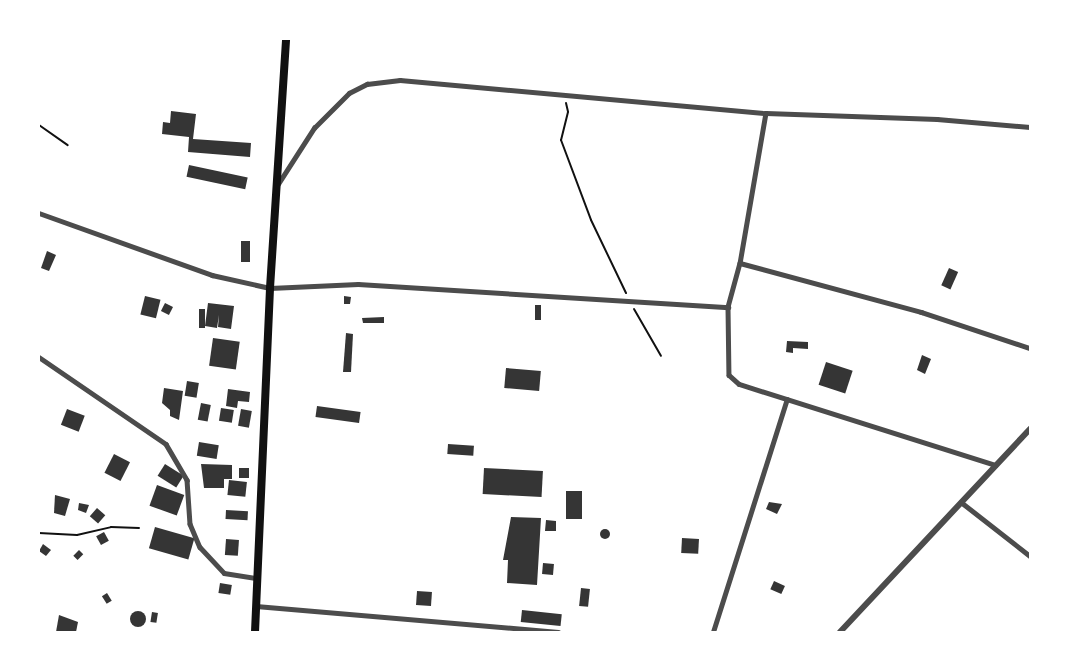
<!DOCTYPE html>
<html>
<head>
<meta charset="utf-8">
<style>
  body { margin:0 }
  #map { position:relative; width:1069px; height:671px; overflow:hidden; background:#fff; font-family:Literata,serif }
  div>[style] { position:absolute }
  .building>* { inset:0; background:#353535; transform-origin:0 0 }
  .round { border-radius:50% }
  .path>* { height:2px; margin:-1px; padding:0 1px; transform-origin:1px; border-radius:1px; background:#111 }
  .minor>* { height:4.5px; margin:-2.25px; padding:0 2.25px; transform-origin:2.25px; border-radius:2.25px; background:#4c4c4c }
  .tertiary>* { height:6px; margin:-3px; padding:0 3px; transform-origin:3px; border-radius:3px; background:#4c4c4c }
  .primary>* { height:8px; margin:-4px; padding:0 4px; transform-origin:4px; border-radius:4px; background:#111 }
  span { translate:-50% -50%; white-space:nowrap; text-align:center; line-height:1.15; -webkit-text-stroke:6px #fff; paint-order:stroke }
  .frame { position:absolute; inset:0; border:40px solid #fff; pointer-events:none }
</style>
</head>
<body>
<div id="map">
  <div class="building">
    <i style="clip-path:polygon(171px 111px,196px 114px,193px 139px,251px 143px,250px 157px,188px 152px,189px 137px,162px 134px,163px 122px,170px 123px)"></i>
    <i style="left:189px;top:165px;width:60px;height:12px;rotate:12deg"></i>
    <i style="left:241px;top:241px;width:9px;height:21px"></i>
    <i style="clip-path:polygon(47px 251px,56px 255px,49px 271px,41px 268px)"></i>
    <i style="left:949px;top:268px;width:10px;height:19px;rotate:24deg"></i>
    <i style="left:145px;top:296px;width:16px;height:19px;rotate:14deg"></i>
    <i style="clip-path:polygon(344px 296px,351px 297px,350px 304px,344px 304px)"></i>
    <i style="left:165px;top:303px;width:9px;height:9px;rotate:27deg"></i>
    <i style="clip-path:polygon(208px 303px,234px 306px,231px 329px,218px 327px,219px 315px,217px 328px,205px 326px)"></i>
    <i style="left:535px;top:305px;width:6px;height:15px"></i>
    <i style="left:199px;top:309px;width:6px;height:19px"></i>
    <i style="clip-path:polygon(384px 317px,384px 323px,363px 323px,362px 318px)"></i>
    <i style="clip-path:polygon(346px 333px,353px 334px,351px 372px,343px 372px)"></i>
    <i style="left:213px;top:338px;width:27px;height:28px;rotate:8deg"></i>
    <i style="clip-path:polygon(787px 341px,808px 342px,808px 349px,793px 348px,793px 353px,786px 352px)"></i>
    <i style="clip-path:polygon(922px 355px,931px 359px,925px 374px,917px 370px)"></i>
    <i style="left:826px;top:362px;width:28px;height:24px;rotate:18deg"></i>
    <i style="left:506px;top:368px;width:35px;height:20px;rotate:5deg"></i>
    <i style="left:187px;top:381px;width:12px;height:15px;rotate:9deg"></i>
    <i style="clip-path:polygon(164px 388px,183px 391px,179px 420px,170px 416px,170px 410px,162px 403px)"></i>
    <i style="clip-path:polygon(228px 389px,250px 392px,249px 402px,238px 401px,237px 408px,226px 406px)"></i>
    <i style="left:201px;top:403px;width:10px;height:17px;rotate:11deg"></i>
    <i style="left:317px;top:406px;width:44px;height:11px;rotate:8deg"></i>
    <i style="left:221px;top:408px;width:13px;height:13px;rotate:9deg"></i>
    <i style="left:67px;top:409px;width:19px;height:17px;rotate:21deg"></i>
    <i style="left:241px;top:409px;width:11px;height:17px;rotate:10deg"></i>
    <i style="left:199px;top:442px;width:20px;height:14px;rotate:9deg"></i>
    <i style="left:448px;top:444px;width:26px;height:10px;rotate:4deg"></i>
    <i style="left:114px;top:454px;width:18px;height:21px;rotate:27deg"></i>
    <i style="left:165px;top:464px;width:22px;height:14px;rotate:32deg"></i>
    <i style="clip-path:polygon(201px 464px,232px 465px,232px 479px,224px 479px,224px 488px,204px 488px)"></i>
    <i style="left:239px;top:468px;width:10px;height:10px"></i>
    <i style="left:484px;top:468px;width:59px;height:26px;rotate:3deg"></i>
    <i style="left:229px;top:480px;width:18px;height:15px;rotate:6deg"></i>
    <i style="left:157px;top:485px;width:29px;height:22px;rotate:20deg"></i>
    <i style="left:566px;top:491px;width:16px;height:28px"></i>
    <i style="clip-path:polygon(55px 495px,70px 499px,65px 516px,54px 513px)"></i>
    <i style="clip-path:polygon(769px 502px,782px 504px,777px 514px,766px 509px)"></i>
    <i style="clip-path:polygon(79px 503px,89px 505px,86px 513px,78px 510px)"></i>
    <i style="left:97px;top:508px;width:11px;height:11px;rotate:41deg"></i>
    <i style="left:226px;top:510px;width:22px;height:9px;rotate:3deg"></i>
    <i style="clip-path:polygon(511px 517px,541px 518px,537px 585px,507px 583px,508px 560px,503px 560px)"></i>
    <i style="clip-path:polygon(546px 520px,556px 521px,556px 531px,545px 531px)"></i>
    <i style="left:155px;top:527px;width:41px;height:22px;rotate:16deg"></i>
    <i class="round" style="left:600px;top:529px;width:10px;height:10px"></i>
    <i style="left:104px;top:532px;width:10px;height:9px;rotate:61deg"></i>
    <i style="left:682px;top:538px;width:17px;height:15px;rotate:3deg"></i>
    <i style="left:226px;top:539px;width:13px;height:16px;rotate:4deg"></i>
    <i style="clip-path:polygon(43px 544px,51px 550px,46px 556px,39px 551px)"></i>
    <i style="left:79px;top:550px;width:6px;height:8px;rotate:45deg"></i>
    <i style="left:543px;top:563px;width:11px;height:11px;rotate:5deg"></i>
    <i style="left:774px;top:581px;width:12px;height:9px;rotate:24deg"></i>
    <i style="left:220px;top:583px;width:12px;height:10px;rotate:9deg"></i>
    <i style="left:581px;top:588px;width:9px;height:18px;rotate:6deg"></i>
    <i style="left:417px;top:591px;width:15px;height:14px;rotate:4deg"></i>
    <i style="left:107px;top:593px;width:9px;height:6px;rotate:58deg"></i>
    <i style="left:522px;top:610px;width:40px;height:12px;rotate:6deg"></i>
    <i class="round" style="left:130px;top:611px;width:16px;height:16px"></i>
    <i style="left:152px;top:612px;width:6px;height:10px;rotate:9deg"></i>
    <i style="clip-path:polygon(59px 615px,78px 622px,76px 632px,56px 632px)"></i>
  </div>
  <div class="path">
    <i style="left:566px;top:103px;width:9px;rotate:77deg"></i>
    <i style="left:568px;top:112px;width:29px;rotate:104deg"></i>
    <i style="left:561px;top:140px;width:85px;rotate:69.4deg"></i>
    <i style="left:591px;top:220px;width:81px;rotate:64.4deg"></i>
    <i style="left:39px;top:125px;width:35px;rotate:35deg"></i>
    <i style="left:634px;top:309px;width:54px;rotate:60.1deg"></i>
    <i style="left:39px;top:533px;width:38px;rotate:3deg"></i>
    <i style="left:77px;top:535px;width:35px;rotate:-13deg"></i>
    <i style="left:111px;top:527px;width:28px;rotate:2deg"></i>
  </div>
  <div class="minor">
    <i style="left:766px;top:113px;width:152px;rotate:99.8deg"></i>
    <i style="left:740px;top:263px;width:46px;rotate:105.3deg"></i>
    <i style="left:728px;top:307px;width:68px;rotate:89.2deg"></i>
    <i style="left:729px;top:375px;width:13px;rotate:42deg"></i>
    <i style="left:739px;top:384px;width:269px;rotate:17.5deg"></i>
    <i style="left:278px;top:184px;width:67px;rotate:-57.3deg"></i>
    <i style="left:314px;top:128px;width:49px;rotate:-45deg"></i>
    <i style="left:349px;top:93px;width:20px;rotate:-27deg"></i>
    <i style="left:367px;top:84px;width:33px;rotate:-7deg"></i>
    <i style="left:400px;top:80px;width:367px;rotate:5.2deg"></i>
    <i style="left:766px;top:113px;width:171px;rotate:2deg"></i>
    <i style="left:937px;top:119px;width:93px;rotate:4.9deg"></i>
    <i style="left:39px;top:213px;width:184px;rotate:19.7deg"></i>
    <i style="left:212px;top:275px;width:59px;rotate:12.6deg"></i>
    <i style="left:270px;top:288px;width:88px;rotate:-2.6deg"></i>
    <i style="left:358px;top:284px;width:371px;rotate:3.6deg"></i>
    <i style="left:740px;top:263px;width:188px;rotate:15.1deg"></i>
    <i style="left:921px;top:312px;width:115px;rotate:18.3deg"></i>
    <i style="left:39px;top:357px;width:154px;rotate:34.4deg"></i>
    <i style="left:166px;top:444px;width:42px;rotate:59.7deg"></i>
    <i style="left:187px;top:480px;width:44px;rotate:86.1deg"></i>
    <i style="left:190px;top:524px;width:25px;rotate:67deg"></i>
    <i style="left:200px;top:547px;width:35px;rotate:47deg"></i>
    <i style="left:224px;top:573px;width:32px;rotate:9deg"></i>
    <i style="left:961px;top:502px;width:88px;rotate:38deg"></i>
    <i style="left:256px;top:606px;width:303px;rotate:4.9deg"></i>
    <i style="left:713px;top:632px;width:244px;rotate:-72.4deg"></i>
  </div>
  <div class="tertiary">
    <i style="left:840px;top:632px;width:278px;rotate:-46.9deg"></i>
  </div>
  <div class="primary">
    <i style="left:255px;top:632px;width:344px;rotate:-87.5deg"></i>
    <i style="left:270px;top:288px;width:250px;rotate:-86.3deg"></i>
  </div>
  <div class="frame"></div>
</div>
</body>
</html>
